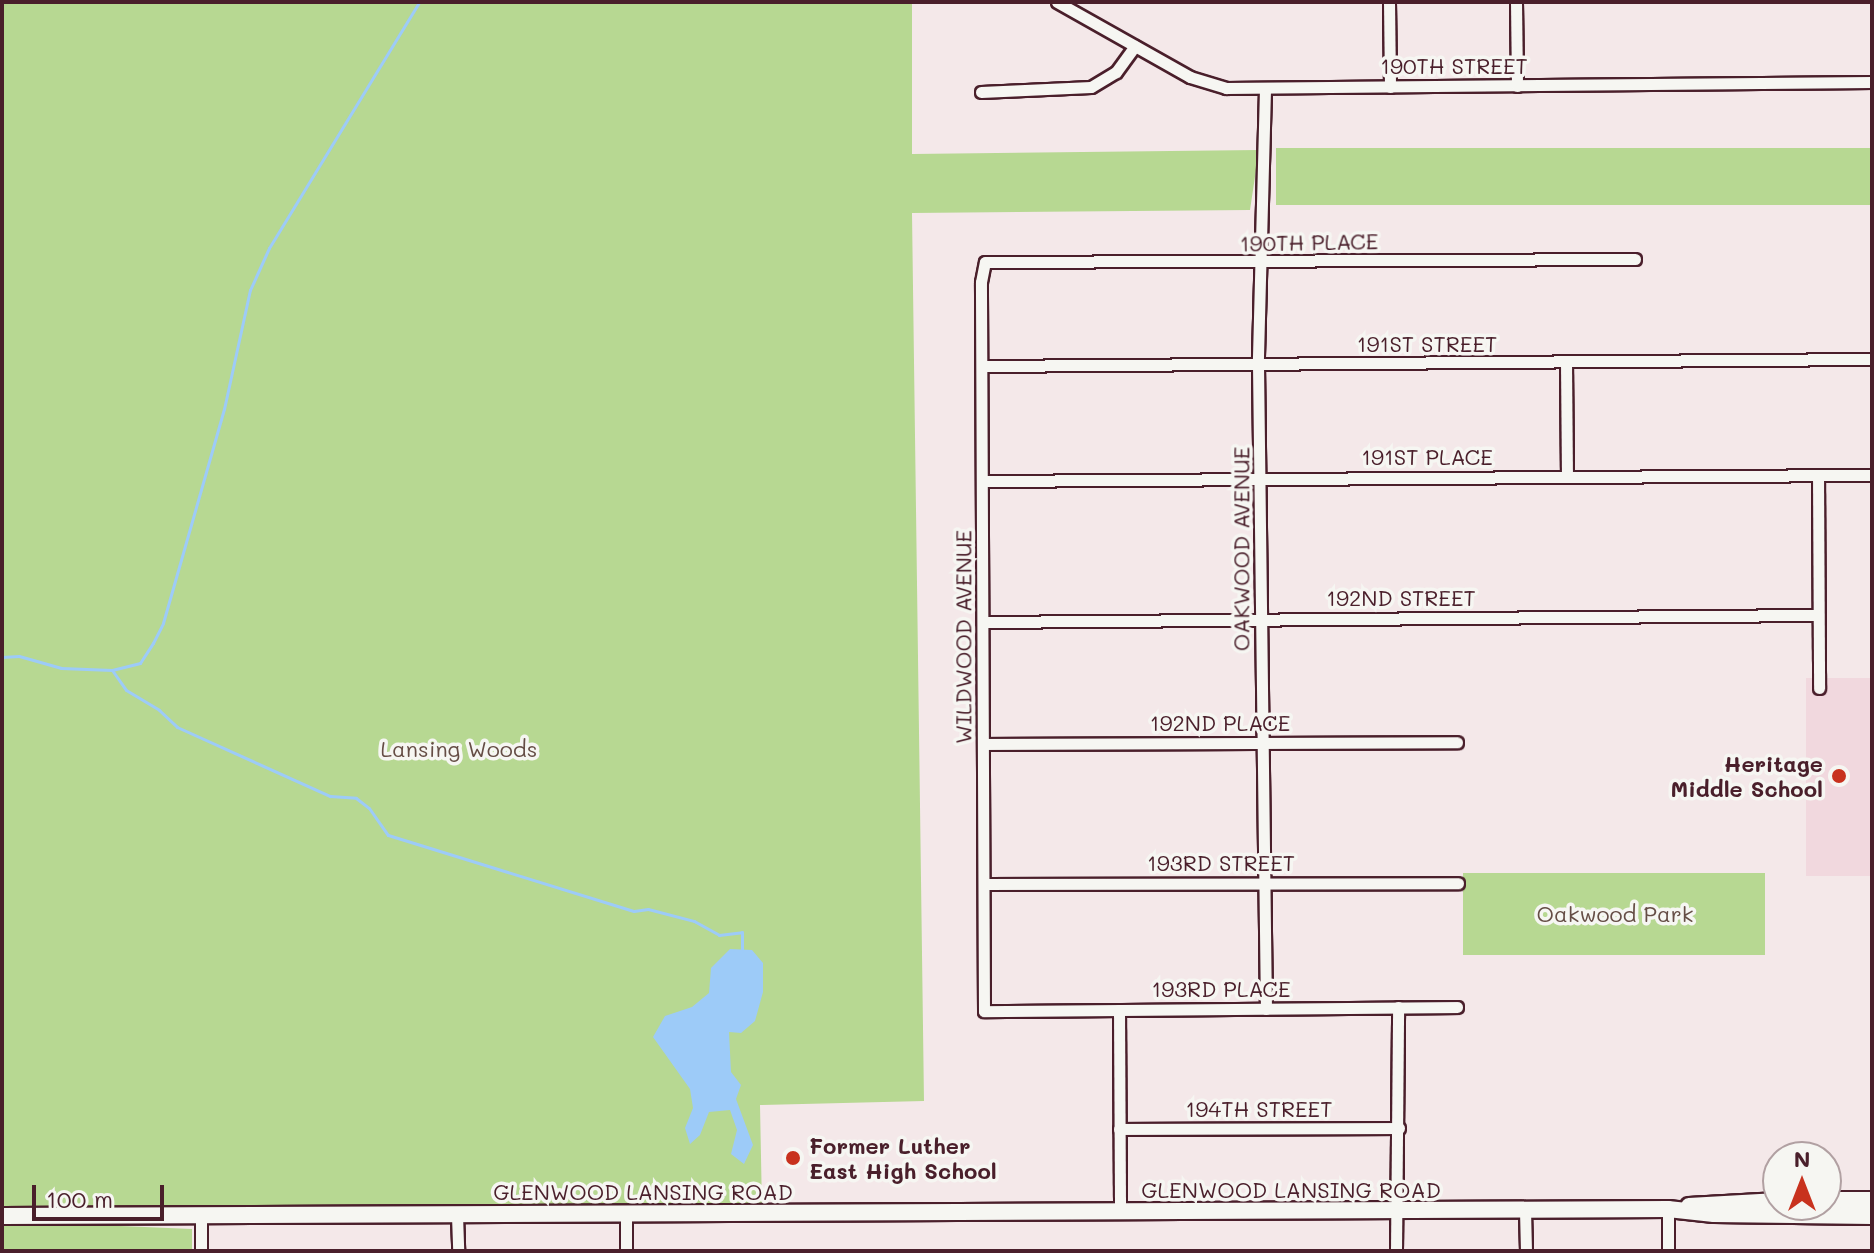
<!DOCTYPE html>
<html>
<head>
<meta charset="utf-8">
<style>
  body { margin:0 }
  #map { position:relative; width:1874px; height:1253px; overflow:hidden; background:#f4e8e9; font-family:Mali,sans-serif }
  div>[style] { position:absolute }
  .built>* { inset:0; background:#f1d8de; transform-origin:0 0 }
  .green>* { inset:0; background:#b7d892; transform-origin:0 0 }
  .water>* { inset:0; background:#9dcbf8 }
  .stream>* { height:3px; margin:-1.5px; padding:0 1.5px; transform-origin:1.5px; border-radius:1.5px; background:#9dcbf8 }
  .roads { filter:drop-shadow(2px 0 #4a1f2b) drop-shadow(-2px 0 #4a1f2b) drop-shadow(0 2px #4a1f2b) drop-shadow(0 -2px #4a1f2b) }
  .street>* { height:11px; margin:-5.5px; padding:0 5.5px; transform-origin:5.5px; border-radius:5.5px; background:#f6f6f2 }
  .secondary>* { height:16px; margin:-8px; padding:0 8px; transform-origin:8px; border-radius:8px; background:#f6f6f2 }
  .dots>* { width:22px; height:22px; translate:-50% -50%; box-sizing:border-box; border:4px solid #f6f6f2; border-radius:50% }
  span { translate:-50% -50%; white-space:nowrap; text-align:center; line-height:1.15; -webkit-text-stroke:7px #f6f6f2; paint-order:stroke }
  .street-label { font-size:22px; color:#4a1f2b }
  .park-label { font-size:22px; color:#654d45 }
  .poi-label { font-size:22px; color:#4a1f2b; font-weight:700 }
  .right { translate:-100% -50%; text-align:right }
  .left { translate:0 -50%; text-align:left }
  .frame { position:absolute; inset:0; border:4px solid #4a1f2b; pointer-events:none }
  .north { position:absolute; left:1762px; top:1141px; width:80px; height:80px; box-sizing:border-box; background:#f6f6f2; border:2px solid #b1a0a2; border-radius:50%; rotate:0deg; font-size:22px; font-weight:700; line-height:32px; text-align:center; color:#4a1f2b }
  .north::after { content:''; display:block; margin:auto; width:28px; height:36px; background:#c8321e; clip-path:polygon(50% 0,100% 100%,50% 72%,0 100%) }
  .scale { position:absolute; left:32px; top:1185px; width:132px; height:36px; box-sizing:border-box; border:4px solid #4a1f2b; border-top:0; padding-left:10px; font-size:24px; line-height:28px; white-space:nowrap; color:#4a1f2b; -webkit-text-stroke:6px #f6f6f2; paint-order:stroke }
</style>
</head>
<body>
<div id="map">
  <div class="built">
    <i style="left:1806px;top:678px;width:66px;height:198px"></i>
  </div>
  <div class="green">
    <i style="clip-path:polygon(2px 2px,912px 2px,912px 154px,1259px 150px,1250px 210px,912px 213px,924px 1101px,760px 1105px,762px 1208px,2px 1208px)"></i>
    <i style="left:1872px;top:148px;width:57px;height:596px;rotate:90deg"></i>
    <i style="left:1463px;top:873px;width:302px;height:82px"></i>
    <i style="clip-path:polygon(2px 1221px,192px 1229px,192px 1251px,2px 1251px)"></i>
  </div>
  <div class="water">
    <i style="clip-path:polygon(730px 949px,752px 950px,763px 963px,763px 992px,755px 1021px,741px 1033px,729px 1032px,731px 1072px,741px 1085px,736px 1099px,753px 1145px,744px 1164px,731px 1154px,737px 1130px,730px 1110px,709px 1112px,700px 1135px,690px 1144px,685px 1128px,693px 1108px,690px 1089px,653px 1037px,665px 1016px,692px 1007px,709px 993px,711px 968px)"></i>
  </div>
  <div class="stream">
    <i style="left:2px;top:657px;width:17px;rotate:-3deg"></i>
    <i style="left:19px;top:656px;width:44px;rotate:15.9deg"></i>
    <i style="left:61px;top:668px;width:51px;rotate:2.2deg"></i>
    <i style="left:112px;top:670px;width:29px;rotate:-14deg"></i>
    <i style="left:140px;top:663px;width:24px;rotate:-57deg"></i>
    <i style="left:153px;top:643px;width:22px;rotate:-63deg"></i>
    <i style="left:163px;top:623px;width:223px;rotate:-74.1deg"></i>
    <i style="left:224px;top:409px;width:122px;rotate:-77.7deg"></i>
    <i style="left:250px;top:290px;width:46px;rotate:-65.7deg"></i>
    <i style="left:269px;top:248px;width:288px;rotate:-58.6deg"></i>
    <i style="left:112px;top:670px;width:24px;rotate:55deg"></i>
    <i style="left:126px;top:690px;width:39px;rotate:31deg"></i>
    <i style="left:159px;top:710px;width:25px;rotate:43deg"></i>
    <i style="left:177px;top:727px;width:168px;rotate:24.3deg"></i>
    <i style="left:330px;top:796px;width:26px;rotate:4deg"></i>
    <i style="left:356px;top:798px;width:16px;rotate:38deg"></i>
    <i style="left:369px;top:808px;width:33px;rotate:55deg"></i>
    <i style="left:388px;top:835px;width:257px;rotate:17.2deg"></i>
    <i style="left:634px;top:911px;width:14px;rotate:-8deg"></i>
    <i style="left:648px;top:909px;width:48px;rotate:14.6deg"></i>
    <i style="left:694px;top:921px;width:29px;rotate:29deg"></i>
    <i style="left:719px;top:935px;width:23px;rotate:-7deg"></i>
    <i style="left:742px;top:932px;width:17px;rotate:90deg"></i>
  </div>
  <div class="roads">
    <div class="street">
      <i style="left:1057px;top:2px;width:153px;rotate:29.4deg"></i>
      <i style="left:1190px;top:77px;width:38px;rotate:17deg"></i>
      <i style="left:1226px;top:88px;width:646px;rotate:-0.53deg"></i>
      <i style="left:1389px;top:2px;width:85px;rotate:89.3deg"></i>
      <i style="left:1516px;top:2px;width:84px;rotate:89.3deg"></i>
      <i style="left:1265px;top:89px;width:276px;rotate:91.5deg"></i>
      <i style="left:1258px;top:365px;width:644px;rotate:89.29deg"></i>
      <i style="left:981px;top:92px;width:110px;rotate:-2.6deg"></i>
      <i style="left:1091px;top:87px;width:29px;rotate:-31deg"></i>
      <i style="left:1116px;top:72px;width:32px;rotate:-54deg"></i>
      <i style="left:1566px;top:363px;width:114px;rotate:89.5deg"></i>
      <i style="left:982px;top:366px;width:890px;rotate:-0.45deg"></i>
      <i style="left:1818px;top:475px;width:213px;rotate:89.7deg"></i>
      <i style="left:982px;top:481px;width:890px;rotate:-0.39deg"></i>
      <i style="left:983px;top:622px;width:835px;rotate:-0.48deg"></i>
      <i style="left:984px;top:744px;width:473px;rotate:-0.2deg"></i>
      <i style="left:984px;top:884px;width:474px;rotate:-0.1deg"></i>
      <i style="left:1457px;top:1007px;width:473px;rotate:179.5deg"></i>
      <i style="left:984px;top:1011px;width:729px;rotate:-90.24deg"></i>
      <i style="left:981px;top:282px;width:20px;rotate:-79deg"></i>
      <i style="left:985px;top:262px;width:650px;rotate:-0.26deg"></i>
      <i style="left:1119px;top:1010px;width:202px;rotate:89.7deg"></i>
      <i style="left:1119px;top:1129px;width:280px;rotate:-0.2deg"></i>
      <i style="left:1668px;top:1209px;width:42px;rotate:90deg"></i>
      <i style="left:1525px;top:1210px;width:41px;rotate:88.6deg"></i>
      <i style="left:457px;top:1215px;width:36px;rotate:88deg"></i>
      <i style="left:201px;top:1216px;width:35px;rotate:90deg"></i>
      <i style="left:626px;top:1251px;width:37px;rotate:-90deg"></i>
      <i style="left:1396px;top:1251px;width:244px;rotate:-89.5deg"></i>
    </div>
    <div class="secondary">
      <i style="left:1826px;top:1200px;width:46px"></i>
      <i style="left:1689px;top:1206px;width:89px;rotate:-3.2deg"></i>
      <i style="left:2px;top:1216px;width:1666px;rotate:-0.24deg"></i>
      <i style="left:1668px;top:1209px;width:46px;rotate:6.2deg"></i>
      <i style="left:1714px;top:1214px;width:158px;rotate:0.7deg"></i>
    </div>
  </div>
  <div class="dots">
    <i style="left:1839px;top:776px;background:#c8321e"></i>
    <i style="left:793px;top:1158px;background:#c8321e"></i>
  </div>
  <div class="street-label">
    <span style="left:1454px;top:66px">190TH STREET</span>
    <span style="left:1309px;top:242px;rotate:-1deg">190TH PLACE</span>
    <span style="left:1427px;top:344px">191ST STREET</span>
    <span style="left:1427px;top:457px">191ST PLACE</span>
    <span style="left:1241px;top:549px;rotate:-90deg">OAKWOOD AVENUE</span>
    <span style="left:1401px;top:598px">192ND STREET</span>
    <span style="left:963px;top:637px;rotate:-90deg">WILDWOOD AVENUE</span>
    <span style="left:1220px;top:723px">192ND PLACE</span>
    <span style="left:1221px;top:863px">193RD STREET</span>
    <span style="left:1221px;top:989px">193RD PLACE</span>
    <span style="left:1259px;top:1109px">194TH STREET</span>
    <span style="left:1291px;top:1190px">GLENWOOD LANSING ROAD</span>
    <span style="left:643px;top:1192px">GLENWOOD LANSING ROAD</span>
  </div>
  <div class="park-label">
    <span style="left:459px;top:749px">Lansing Woods</span>
    <span style="left:1615px;top:914px">Oakwood Park</span>
  </div>
  <div class="poi-label">
    <span class="right" style="left:1823px;top:776px">Heritage<br>Middle School</span>
    <span class="left" style="left:809px;top:1158px">Former Luther<br>East High School</span>
  </div>
  <div class="frame"></div>
  <div class="north">N</div>
  <div class="scale">100 m</div>
</div>
</body>
</html>
